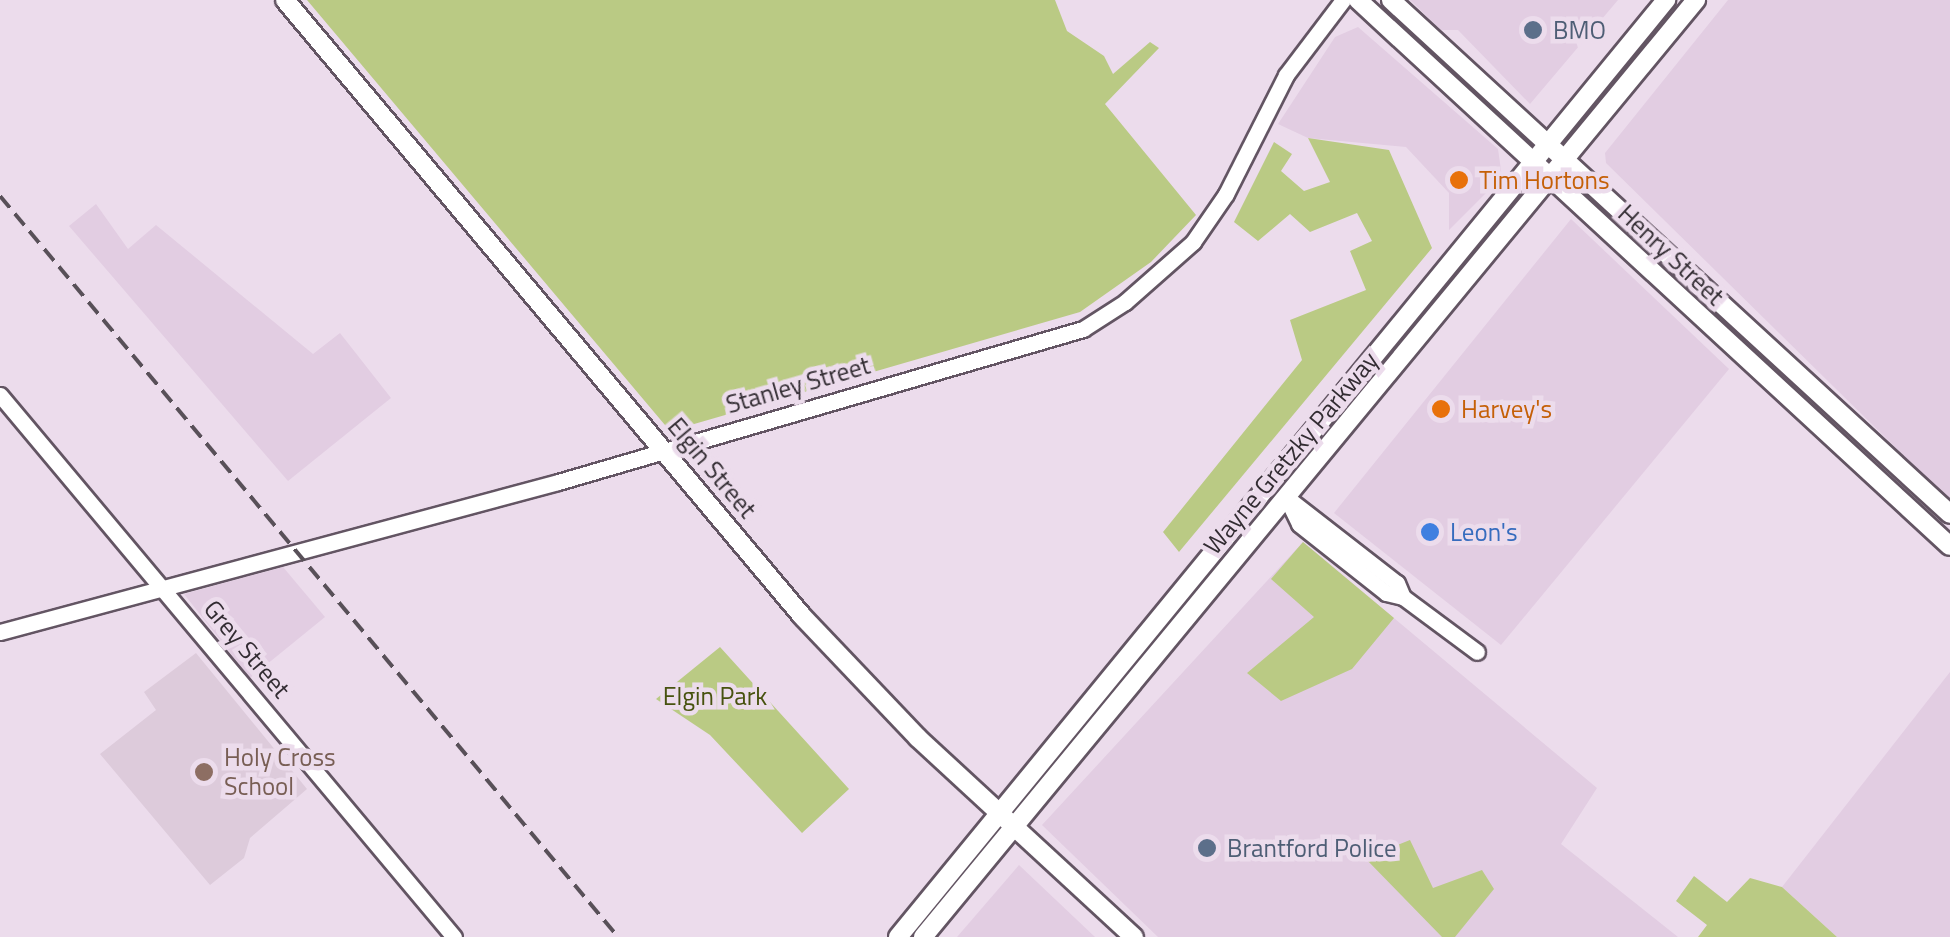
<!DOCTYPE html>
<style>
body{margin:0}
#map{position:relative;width:1950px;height:937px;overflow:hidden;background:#ecdcec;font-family:"Titillium Web",sans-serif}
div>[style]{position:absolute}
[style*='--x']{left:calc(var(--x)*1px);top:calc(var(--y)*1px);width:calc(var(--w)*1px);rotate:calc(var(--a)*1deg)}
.built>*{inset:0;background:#e2cde2}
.education>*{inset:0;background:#ddcbdb}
.green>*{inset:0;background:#baca84}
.roads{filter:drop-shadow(2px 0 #635563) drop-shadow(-2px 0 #635563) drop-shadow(0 2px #635563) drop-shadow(0 -2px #635563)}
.tertiary>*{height:15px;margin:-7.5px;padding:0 7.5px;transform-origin:7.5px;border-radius:7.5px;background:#fff}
.secondary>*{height:18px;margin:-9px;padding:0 9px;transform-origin:9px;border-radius:9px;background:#fff}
.rail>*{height:4px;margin-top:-2px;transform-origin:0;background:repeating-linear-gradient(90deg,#585058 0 15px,transparent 0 23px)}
.dots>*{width:28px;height:28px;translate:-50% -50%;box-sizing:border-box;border:5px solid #ecdcec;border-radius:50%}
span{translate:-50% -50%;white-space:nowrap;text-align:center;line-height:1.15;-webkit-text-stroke:9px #ecdcec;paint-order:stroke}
.service-label{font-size:25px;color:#4e5e75}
.left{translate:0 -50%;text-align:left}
.food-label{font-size:25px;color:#c56008}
.street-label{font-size:25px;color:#322c32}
.shop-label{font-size:25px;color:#366cbe}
.park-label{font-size:25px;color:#47520f}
.education-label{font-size:25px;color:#785e54}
</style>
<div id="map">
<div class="built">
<div style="clip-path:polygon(1410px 0,1618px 0,1530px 104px,1458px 30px,1441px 30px)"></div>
<div style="clip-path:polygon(1728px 0,1950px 0,1950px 501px,1606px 163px,1605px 153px)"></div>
<div style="clip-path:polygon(1358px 27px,1498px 149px,1502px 177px,1449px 230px,1449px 193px,1406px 147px,1308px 138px,1278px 124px,1335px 37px)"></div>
<div style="clip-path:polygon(96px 204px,128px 249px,156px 225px,313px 354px,340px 333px,391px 398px,288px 481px,69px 226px)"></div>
<div style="clip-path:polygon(1571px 219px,1729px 369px,1501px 645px,1334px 513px)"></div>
<div style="clip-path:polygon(1303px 542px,1597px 788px,1561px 844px,1678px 937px,1158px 937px,1042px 825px)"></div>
<div style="clip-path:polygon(283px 567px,325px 617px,250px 678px,184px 594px)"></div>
<div style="clip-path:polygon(1950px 672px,1950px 937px,1837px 937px,1782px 887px)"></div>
<div style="clip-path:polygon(1019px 865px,1095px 937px,957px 937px)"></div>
</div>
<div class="education">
<div style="clip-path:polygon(196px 653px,307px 789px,250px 838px,244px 858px,210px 885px,100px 754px,156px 710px,144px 692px)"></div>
</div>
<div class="green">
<div style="clip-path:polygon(307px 0,1055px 0,1067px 31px,1104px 56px,1113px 74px,1150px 42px,1159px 48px,1105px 104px,1196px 215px,1151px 262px,1080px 312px,670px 431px)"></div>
<div style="clip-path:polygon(1308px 138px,1389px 150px,1432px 248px,1179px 552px,1163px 532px,1302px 360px,1290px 320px,1366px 290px,1350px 251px,1372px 241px,1357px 213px,1310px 232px,1290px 214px,1258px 241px,1234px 222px,1274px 142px,1292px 154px,1281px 171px,1304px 191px,1330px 182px)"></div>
<div style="clip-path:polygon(1303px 542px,1394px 618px,1352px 669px,1281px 701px,1247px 673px,1314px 617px,1271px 579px)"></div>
<div style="clip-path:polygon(720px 647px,849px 789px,802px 833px,710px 735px,656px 699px)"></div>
<div style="clip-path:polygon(1410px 840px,1433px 888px,1482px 870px,1494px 889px,1455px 937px,1442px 937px,1365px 858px)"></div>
<div style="clip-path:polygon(1694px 876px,1727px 902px,1750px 878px,1782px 887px,1837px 937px,1698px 937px,1707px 925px,1676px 901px)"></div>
</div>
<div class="roads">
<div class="tertiary">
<div style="--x:0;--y:395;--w:707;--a:50.05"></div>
<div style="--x:1286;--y:497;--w:30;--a:64"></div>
<div style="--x:1299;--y:524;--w:111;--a:38.4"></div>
<div style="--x:1386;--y:593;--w:17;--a:13"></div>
<div style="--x:1403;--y:597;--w:92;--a:36.6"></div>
<div style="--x:1286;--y:497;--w:140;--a:37.8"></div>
<div style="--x:1397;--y:583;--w:15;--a:67"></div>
<div style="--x:0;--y:632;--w:578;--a:-15.05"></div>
<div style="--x:558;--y:482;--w:547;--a:-16.25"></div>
<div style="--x:1083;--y:329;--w:50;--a:-32.7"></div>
<div style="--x:1125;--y:302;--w:91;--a:-41.4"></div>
<div style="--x:1193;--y:242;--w:58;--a:-55.5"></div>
<div style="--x:1226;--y:194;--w:133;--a:-63.2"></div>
<div style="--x:1286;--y:75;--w:94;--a:-52.8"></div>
</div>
<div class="secondary">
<div style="--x:285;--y:0;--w:804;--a:49.99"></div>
<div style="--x:802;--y:616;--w:168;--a:46.4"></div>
<div style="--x:918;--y:738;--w:294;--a:42.7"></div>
<div style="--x:1358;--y:0;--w:805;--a:42.69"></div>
<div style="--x:1391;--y:0;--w:759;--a:42.6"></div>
<div style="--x:898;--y:937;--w:1212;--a:-50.66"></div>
<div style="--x:923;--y:937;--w:1215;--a:-50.48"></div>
</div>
</div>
<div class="rail">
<div style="--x:0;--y:196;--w:965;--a:50.17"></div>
</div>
<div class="dots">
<div style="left:1533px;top:30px;background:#5c6f8a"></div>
<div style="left:1459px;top:180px;background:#e8710a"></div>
<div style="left:1441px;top:409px;background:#e8710a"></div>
<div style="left:1430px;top:532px;background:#3f7fe0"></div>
<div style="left:204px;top:772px;background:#8d6e63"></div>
<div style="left:1207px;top:848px;background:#5c6f8a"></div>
</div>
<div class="service-label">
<span class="left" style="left:1553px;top:30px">BMO</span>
<span class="left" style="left:1227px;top:848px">Brantford Police</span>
</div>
<div class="food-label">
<span class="left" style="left:1479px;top:180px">Tim Hortons</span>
<span class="left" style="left:1461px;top:409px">Harvey's</span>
</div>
<div class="street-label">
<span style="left:1671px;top:255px;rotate:43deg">Henry Street</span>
<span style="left:798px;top:385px;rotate:-16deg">Stanley Street</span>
<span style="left:1291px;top:453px;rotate:-50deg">Wayne Gretzky Parkway</span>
<span style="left:712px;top:468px;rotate:50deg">Elgin Street</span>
<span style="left:247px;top:649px;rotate:50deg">Grey Street</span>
</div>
<div class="shop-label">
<span class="left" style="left:1450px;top:532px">Leon's</span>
</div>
<div class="park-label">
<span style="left:715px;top:696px">Elgin Park</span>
</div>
<div class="education-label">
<span class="left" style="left:224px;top:772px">Holy Cross<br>School</span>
</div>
</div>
